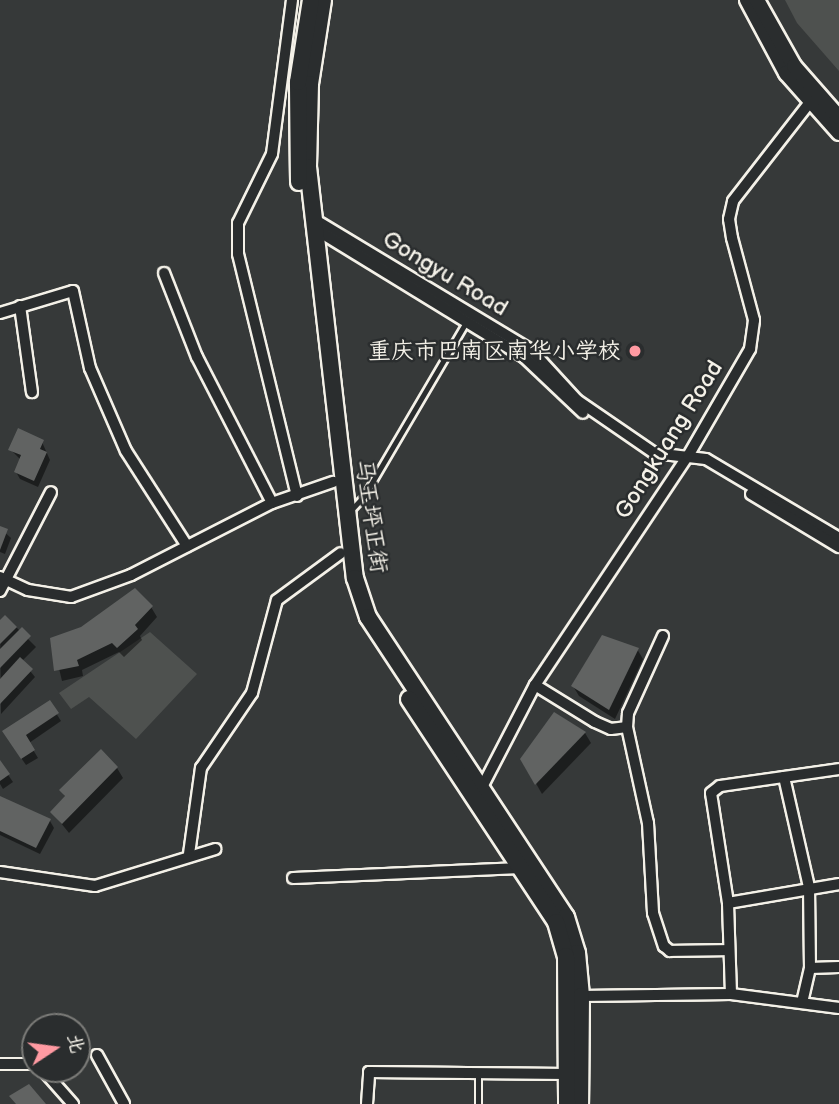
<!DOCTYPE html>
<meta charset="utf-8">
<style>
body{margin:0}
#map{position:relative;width:839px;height:1104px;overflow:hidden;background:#363939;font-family:"Balsamiq Sans","LXGW WenKai TC",sans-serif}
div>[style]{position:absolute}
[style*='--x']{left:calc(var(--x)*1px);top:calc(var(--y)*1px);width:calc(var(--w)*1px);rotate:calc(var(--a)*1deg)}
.green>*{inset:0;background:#4e514f}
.shadow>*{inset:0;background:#0007}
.building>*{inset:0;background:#616362}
.roads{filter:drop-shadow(2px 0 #f4f1e8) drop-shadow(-2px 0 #f4f1e8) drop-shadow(0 2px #f4f1e8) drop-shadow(0 -2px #f4f1e8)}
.service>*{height:5px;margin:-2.5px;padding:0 2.5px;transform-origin:2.5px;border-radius:2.5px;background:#2a2d2e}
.minor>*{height:10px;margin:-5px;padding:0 5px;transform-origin:5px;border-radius:5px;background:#2a2d2e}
.secondary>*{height:14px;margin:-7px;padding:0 7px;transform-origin:7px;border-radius:7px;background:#2a2d2e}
.primary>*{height:16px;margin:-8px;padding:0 8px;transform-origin:8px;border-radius:8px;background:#2a2d2e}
.dots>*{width:19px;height:19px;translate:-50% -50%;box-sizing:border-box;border:4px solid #2a2d2e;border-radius:50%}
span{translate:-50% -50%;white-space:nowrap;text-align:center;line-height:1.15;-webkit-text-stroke:5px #2a2d2e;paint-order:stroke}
.street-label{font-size:23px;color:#f4f1e8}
.poi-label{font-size:23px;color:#f4f1e8}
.right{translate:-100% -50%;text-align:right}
.north{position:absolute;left:21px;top:1013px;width:70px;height:70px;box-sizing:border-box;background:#2a2d2e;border:2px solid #7b7b78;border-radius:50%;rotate:77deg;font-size:19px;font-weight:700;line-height:28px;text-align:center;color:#f4f1e8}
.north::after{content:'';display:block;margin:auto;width:24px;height:32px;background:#ff9aa2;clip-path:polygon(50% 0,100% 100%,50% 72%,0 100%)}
</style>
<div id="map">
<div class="green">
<div style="clip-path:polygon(785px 0,839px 0,839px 71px,797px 23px)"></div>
<div style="clip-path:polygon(150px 632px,197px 674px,136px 739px,89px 697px,71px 709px,59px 693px)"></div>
</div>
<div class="shadow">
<div style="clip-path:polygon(42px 442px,50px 460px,38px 487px,20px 479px,16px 472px,21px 460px,10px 449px)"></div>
<div style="clip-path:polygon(0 528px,11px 538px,5px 554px,0 552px)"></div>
<div style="clip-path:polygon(151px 607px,157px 617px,140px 636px,142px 640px,124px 657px,119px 652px,82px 670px,83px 676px,62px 681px,52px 639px)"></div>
<div style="clip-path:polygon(6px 617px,36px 647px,22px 661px,35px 677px,1px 714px,0 623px)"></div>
<div style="clip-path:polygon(637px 649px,643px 659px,615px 719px,579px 696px,573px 686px)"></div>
<div style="clip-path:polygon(49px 702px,61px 721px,29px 743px,38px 758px,26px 765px,8px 739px)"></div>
<div style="clip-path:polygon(555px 714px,585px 733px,591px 743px,542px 794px,522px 759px)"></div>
<div style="clip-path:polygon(0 763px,13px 782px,3px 789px,0 784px)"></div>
<div style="clip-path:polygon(117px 768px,123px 778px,69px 833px,52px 812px,66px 798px,61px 790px)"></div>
<div style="clip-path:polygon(0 797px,50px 821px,54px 828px,40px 854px,0 835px)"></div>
</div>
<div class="building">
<div style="clip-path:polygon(18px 428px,44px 440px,40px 449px,47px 452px,34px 481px,14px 472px,21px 455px,8px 450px)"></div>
<div style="clip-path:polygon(0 526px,8px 529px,0 550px)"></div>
<div style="clip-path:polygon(135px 588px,153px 606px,135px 625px,138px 629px,117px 648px,112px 643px,77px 660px,79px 666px,54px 671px,50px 638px,81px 627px)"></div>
<div style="clip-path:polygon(5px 615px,17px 627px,0 644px,0 620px)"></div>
<div style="clip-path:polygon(22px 627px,31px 636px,0 668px,0 649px)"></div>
<div style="clip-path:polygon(602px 635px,639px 648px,609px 710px,571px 686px)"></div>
<div style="clip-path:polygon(20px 657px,33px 669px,0 704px,0 679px)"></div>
<div style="clip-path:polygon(50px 700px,59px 713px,26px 735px,35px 750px,21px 759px,2px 731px)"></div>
<div style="clip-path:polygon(554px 712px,586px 732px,535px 785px,520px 759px)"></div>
<div style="clip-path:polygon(101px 749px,118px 767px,62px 824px,50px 812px,65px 796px,59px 790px)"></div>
<div style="clip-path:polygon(0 760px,10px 774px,0 781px)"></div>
<div style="clip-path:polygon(0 796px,51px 819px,36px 848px,0 831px)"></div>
<div style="clip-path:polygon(29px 1084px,46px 1104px,16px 1104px,9px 1096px)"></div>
</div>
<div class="roads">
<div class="service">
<div style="--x:351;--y:510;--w:19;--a:-47"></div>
<div style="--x:364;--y:496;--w:202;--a:-59.6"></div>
<div style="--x:478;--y:1104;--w:31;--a:-90"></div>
</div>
<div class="minor">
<div style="--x:292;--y:0;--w:155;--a:97.4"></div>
<div style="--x:272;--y:154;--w:77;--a:116.2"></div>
<div style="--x:238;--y:223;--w:31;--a:90"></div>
<div style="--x:238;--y:254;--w:249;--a:76.3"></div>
<div style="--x:314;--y:219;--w:253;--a:31.1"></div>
<div style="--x:531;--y:350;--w:68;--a:47.4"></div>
<div style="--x:577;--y:400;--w:93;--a:34.5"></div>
<div style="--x:654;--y:453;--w:52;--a:6.6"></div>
<div style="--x:706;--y:459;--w:155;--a:30.7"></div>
<div style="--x:315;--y:229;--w:245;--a:31.5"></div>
<div style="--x:524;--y:357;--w:81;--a:43.5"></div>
<div style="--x:164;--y:273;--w:90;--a:68.6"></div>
<div style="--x:197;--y:357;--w:164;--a:62.8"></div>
<div style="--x:20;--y:306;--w:87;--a:82.1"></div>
<div style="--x:0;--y:313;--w:76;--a:-16.8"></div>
<div style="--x:73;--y:291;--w:79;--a:77.6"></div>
<div style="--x:90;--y:368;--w:90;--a:66.6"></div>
<div style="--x:126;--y:451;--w:113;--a:57.3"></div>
<div style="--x:751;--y:494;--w:103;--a:31.1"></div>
<div style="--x:0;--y:577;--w:31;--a:25"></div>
<div style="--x:28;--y:590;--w:44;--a:9.2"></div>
<div style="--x:71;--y:597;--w:64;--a:-20.1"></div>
<div style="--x:131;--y:575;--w:158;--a:-27.1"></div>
<div style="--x:272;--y:503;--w:65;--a:-19"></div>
<div style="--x:0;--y:591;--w:111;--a:-62.7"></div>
<div style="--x:663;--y:636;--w:85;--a:114.4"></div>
<div style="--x:628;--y:713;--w:14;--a:94"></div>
<div style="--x:627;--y:727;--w:98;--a:77.7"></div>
<div style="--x:648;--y:823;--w:90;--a:86.8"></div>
<div style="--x:653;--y:913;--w:35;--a:72"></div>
<div style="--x:664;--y:946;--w:8;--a:40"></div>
<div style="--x:670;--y:951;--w:59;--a:-1"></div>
<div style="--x:535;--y:685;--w:70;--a:31.7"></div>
<div style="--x:595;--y:722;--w:17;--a:24"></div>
<div style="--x:611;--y:729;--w:16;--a:-7"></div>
<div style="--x:784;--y:777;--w:113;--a:77.2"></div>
<div style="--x:809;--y:887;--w:81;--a:89.3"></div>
<div style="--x:810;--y:968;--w:36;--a:103"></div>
<div style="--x:480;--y:791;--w:119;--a:-62.6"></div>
<div style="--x:535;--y:685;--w:275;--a:-56.3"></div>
<div style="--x:688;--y:456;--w:124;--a:-59.9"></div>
<div style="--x:750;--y:349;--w:29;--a:-82"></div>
<div style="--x:754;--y:320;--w:85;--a:-105"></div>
<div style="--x:732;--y:238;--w:19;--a:-99"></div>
<div style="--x:729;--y:219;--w:18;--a:-77"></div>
<div style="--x:733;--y:201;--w:132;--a:-52.1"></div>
<div style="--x:189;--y:854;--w:87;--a:-82.1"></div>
<div style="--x:201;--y:768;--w:91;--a:-55.8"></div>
<div style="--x:252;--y:693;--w:96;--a:-75"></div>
<div style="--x:277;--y:600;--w:79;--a:-36.3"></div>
<div style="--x:0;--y:872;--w:96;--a:8.4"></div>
<div style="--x:95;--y:886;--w:126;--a:-17.1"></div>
<div style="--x:293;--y:878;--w:228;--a:-2.5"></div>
<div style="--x:728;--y:903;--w:113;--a:-9.7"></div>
<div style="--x:810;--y:968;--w:29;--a:-2"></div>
<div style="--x:731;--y:994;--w:91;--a:-91.9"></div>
<div style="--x:728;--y:903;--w:111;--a:-98.8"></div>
<div style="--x:711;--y:793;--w:11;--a:-38"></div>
<div style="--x:720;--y:786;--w:120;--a:-8.1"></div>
<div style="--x:581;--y:996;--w:150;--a:-0.8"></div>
<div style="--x:731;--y:994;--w:109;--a:7.4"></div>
<div style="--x:97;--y:1055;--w:56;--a:61.1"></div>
<div style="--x:0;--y:1064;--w:35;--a:0"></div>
<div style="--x:42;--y:1069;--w:47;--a:48.5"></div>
<div style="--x:367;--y:1104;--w:32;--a:-86"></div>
<div style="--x:369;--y:1072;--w:198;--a:0.6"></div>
</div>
<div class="secondary">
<div style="--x:747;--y:0;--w:83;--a:61.9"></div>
<div style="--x:786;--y:73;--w:80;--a:48.5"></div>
<div style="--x:757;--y:0;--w:76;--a:60.7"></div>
<div style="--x:794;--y:66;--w:68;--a:48.6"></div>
</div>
<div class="primary">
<div style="--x:323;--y:0;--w:85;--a:98.8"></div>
<div style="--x:310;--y:84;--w:83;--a:91.4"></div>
<div style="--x:308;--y:167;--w:414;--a:83.5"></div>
<div style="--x:355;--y:578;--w:41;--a:71.6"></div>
<div style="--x:368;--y:617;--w:359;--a:56.6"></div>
<div style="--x:566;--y:917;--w:38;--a:73"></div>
<div style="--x:577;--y:953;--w:43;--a:84.7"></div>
<div style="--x:581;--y:996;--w:108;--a:90.5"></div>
<div style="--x:299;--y:182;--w:100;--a:-90.6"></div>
<div style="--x:298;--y:82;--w:83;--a:-81"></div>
<div style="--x:409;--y:699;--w:267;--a:56.6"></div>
<div style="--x:556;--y:922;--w:35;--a:74"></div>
<div style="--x:566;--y:956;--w:148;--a:89.6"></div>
</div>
</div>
<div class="dots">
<div style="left:635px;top:351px;background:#ff9aa2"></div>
</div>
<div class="street-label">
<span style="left:445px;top:274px;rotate:31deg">Gongyu Road</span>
<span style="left:669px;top:440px;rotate:-58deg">Gongkuang Road</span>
<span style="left:371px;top:516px;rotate:82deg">马王坪正街</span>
</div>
<div class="poi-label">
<span class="right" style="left:621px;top:351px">重庆市巴南区南华小学校</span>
</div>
<div class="north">北</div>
</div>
